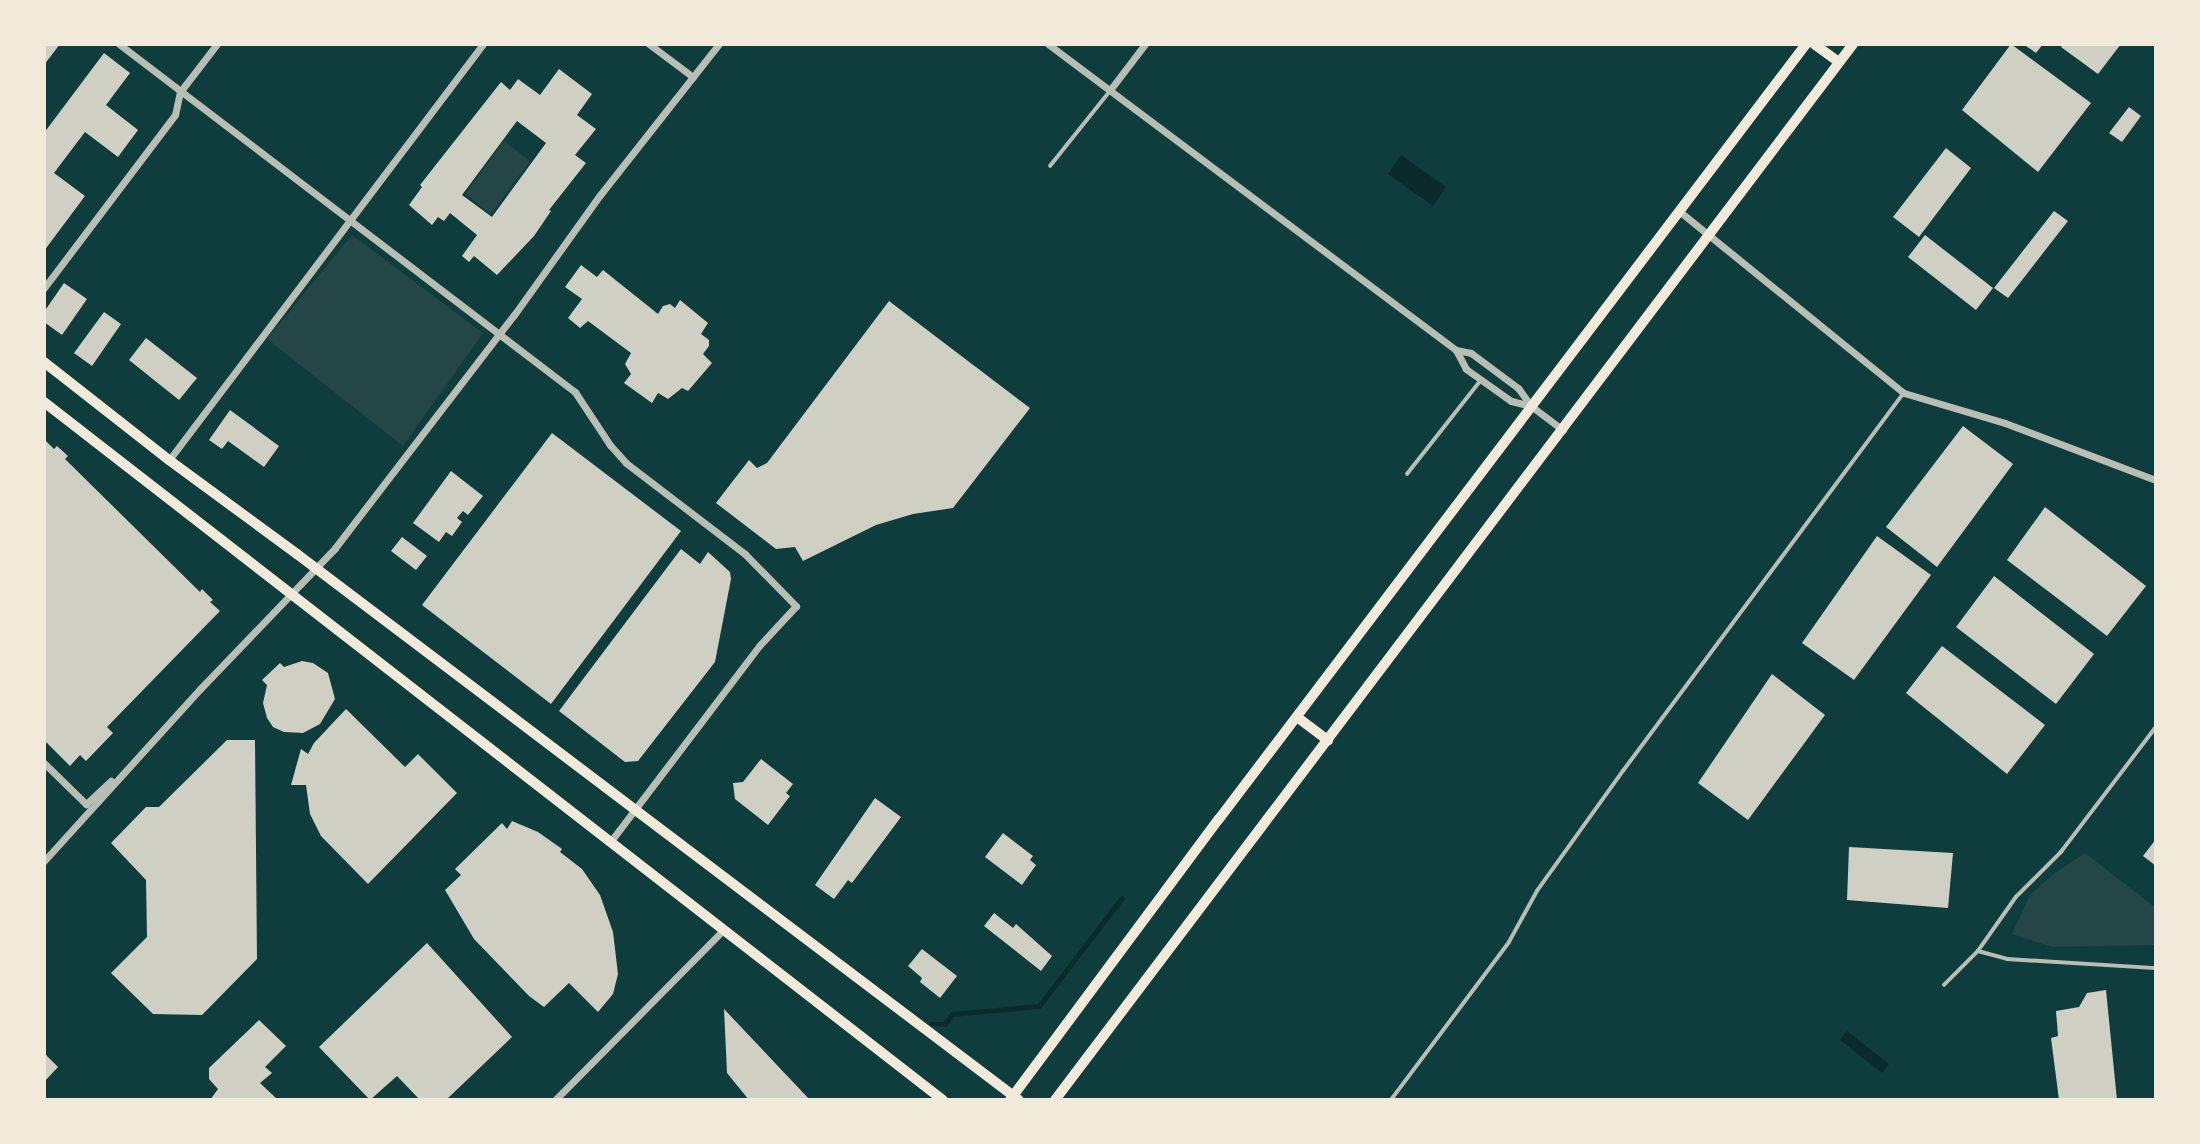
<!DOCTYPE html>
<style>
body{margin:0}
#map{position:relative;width:2200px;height:1144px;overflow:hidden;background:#0f3d3e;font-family:"Space Grotesk",sans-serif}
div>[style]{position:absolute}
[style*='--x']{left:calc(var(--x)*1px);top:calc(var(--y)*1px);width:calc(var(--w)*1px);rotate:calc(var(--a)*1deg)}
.green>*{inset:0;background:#244646}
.water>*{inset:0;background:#0a2a2b}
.stream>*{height:4.5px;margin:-2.25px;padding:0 2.25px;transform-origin:2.25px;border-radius:2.25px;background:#0a2a2b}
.building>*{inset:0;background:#cfcfc3}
.service>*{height:3.5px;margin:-1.75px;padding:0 1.75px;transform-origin:1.75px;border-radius:1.75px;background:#b8beb3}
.minor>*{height:7px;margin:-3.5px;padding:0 3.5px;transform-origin:3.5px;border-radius:3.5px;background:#b8beb3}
.secondary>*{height:10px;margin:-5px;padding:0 5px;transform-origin:5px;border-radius:5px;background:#f1e9da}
.primary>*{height:10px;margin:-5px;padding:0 5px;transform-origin:5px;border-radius:5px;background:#f1e9da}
span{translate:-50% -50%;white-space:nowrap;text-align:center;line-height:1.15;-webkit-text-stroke:7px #f1e9da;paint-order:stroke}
.frame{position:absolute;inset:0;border:46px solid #f1e9da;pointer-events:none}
</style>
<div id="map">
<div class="green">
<div style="clip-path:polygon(504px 141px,530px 161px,491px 214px,465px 194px)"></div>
<div style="clip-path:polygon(352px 235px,483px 333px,403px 446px,267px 339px)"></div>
<div style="clip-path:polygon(2085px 853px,2156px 908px,2156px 945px,2052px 947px,2012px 934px,2030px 895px,2055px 873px)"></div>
</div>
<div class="water">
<div style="clip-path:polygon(1401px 155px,1446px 187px,1433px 206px,1388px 174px)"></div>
<div style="clip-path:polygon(1847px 1031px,1889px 1064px,1882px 1073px,1840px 1040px)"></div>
</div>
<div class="stream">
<div style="--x:932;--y:1024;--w:13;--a:0"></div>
<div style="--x:945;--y:1024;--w:12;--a:-55"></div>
<div style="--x:952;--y:1014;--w:87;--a:-5.3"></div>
<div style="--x:1039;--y:1006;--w:136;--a:-52.5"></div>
</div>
<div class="building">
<div style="clip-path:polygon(44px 44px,60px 44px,44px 65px)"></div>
<div style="clip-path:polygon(2011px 44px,2091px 103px,2038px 172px,1962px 110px)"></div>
<div style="clip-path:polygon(2023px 44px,2043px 44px,2036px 53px)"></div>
<div style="clip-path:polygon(2064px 44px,2121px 44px,2098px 74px,2061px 47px)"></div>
<div style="clip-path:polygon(104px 53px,130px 73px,106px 105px,138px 130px,118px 157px,85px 132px,54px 173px,85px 196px,44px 251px,44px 133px)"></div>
<div style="clip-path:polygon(evenodd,559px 69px,592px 94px,577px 115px,596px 129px,575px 155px,586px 163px,549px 210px,551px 211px,534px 236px,497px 275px,474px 256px,469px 262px,462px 256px,477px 235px,450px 213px,444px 221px,438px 217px,432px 225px,409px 205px,422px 187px,420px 185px,501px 82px,510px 90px,518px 79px,540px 95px,559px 69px,517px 121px,546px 143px,492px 217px,462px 195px,517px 121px)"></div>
<div style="clip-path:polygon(2129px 107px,2141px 116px,2122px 142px,2109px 133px)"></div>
<div style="clip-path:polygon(1946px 148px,1971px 168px,1919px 237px,1893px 217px)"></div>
<div style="clip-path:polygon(2054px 211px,2068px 221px,2008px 298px,1994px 288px)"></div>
<div style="clip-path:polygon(1925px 235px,1993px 288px,1976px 310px,1908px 257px)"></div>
<div style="clip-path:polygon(581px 265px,597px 277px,603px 270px,658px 314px,663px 306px,670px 304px,675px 308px,680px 300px,708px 323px,701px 334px,709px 340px,709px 346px,703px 354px,712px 363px,688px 391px,682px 388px,668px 399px,658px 393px,652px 403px,624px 383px,631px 374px,625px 364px,631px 353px,588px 321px,580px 328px,568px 318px,582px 299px,565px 287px)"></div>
<div style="clip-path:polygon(64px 283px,87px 299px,62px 335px,44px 322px,44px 312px)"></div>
<div style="clip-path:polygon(889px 301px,1030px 408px,953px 508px,913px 514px,876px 525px,803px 561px,795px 547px,776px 549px,716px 503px,749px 460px,757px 468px,767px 463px)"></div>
<div style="clip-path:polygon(104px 312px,121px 324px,92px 366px,74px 353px)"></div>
<div style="clip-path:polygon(146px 338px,197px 378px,179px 400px,129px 360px)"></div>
<div style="clip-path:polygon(230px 410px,279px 446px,264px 467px,228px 441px,222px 449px,209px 440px)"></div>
<div style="clip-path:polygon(1963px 426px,2013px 464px,1937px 567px,1886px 527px)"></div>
<div style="clip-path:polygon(552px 433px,681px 531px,551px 704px,422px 605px)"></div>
<div style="clip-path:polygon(44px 439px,54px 449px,57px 446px,68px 456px,65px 459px,200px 592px,202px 589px,213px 600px,210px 602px,220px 611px,107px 727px,113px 733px,86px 761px,80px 755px,70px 766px,44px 740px)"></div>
<div style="clip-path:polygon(451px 471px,483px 496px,468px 515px,463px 511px,457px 518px,462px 522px,452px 536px,446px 532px,439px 542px,413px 523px)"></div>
<div style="clip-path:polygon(2045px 507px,2146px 586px,2107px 636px,2007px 560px)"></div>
<div style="clip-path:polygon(1877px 536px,1931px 575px,1854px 680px,1802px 643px)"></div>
<div style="clip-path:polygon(402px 537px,427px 556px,416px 570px,391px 551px)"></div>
<div style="clip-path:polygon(681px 549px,700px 564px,708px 552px,730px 572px,731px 579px,715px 662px,638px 761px,625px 762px,559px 711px)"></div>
<div style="clip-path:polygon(1994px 576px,2094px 654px,2056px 704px,1956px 627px)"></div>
<div style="clip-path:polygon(1942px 646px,2045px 725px,2007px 774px,1906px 693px)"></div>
<div style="clip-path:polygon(302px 661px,313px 663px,328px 673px,335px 699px,320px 724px,303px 733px,284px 732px,273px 727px,267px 718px,263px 703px,267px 685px,262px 680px,280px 663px,284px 667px)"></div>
<div style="clip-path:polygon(1772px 674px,1825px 715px,1748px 820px,1698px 783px)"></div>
<div style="clip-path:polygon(346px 709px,405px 767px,418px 754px,457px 793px,368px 884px,321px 836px,310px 814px,306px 785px,291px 785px,301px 749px,308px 754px,314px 743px)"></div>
<div style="clip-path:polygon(227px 740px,255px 740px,257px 959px,202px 1015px,153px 1014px,111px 973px,147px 937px,146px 880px,111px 843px,146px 807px,159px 807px)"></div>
<div style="clip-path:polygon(761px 759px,793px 784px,786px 793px,790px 796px,768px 825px,735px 799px,733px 783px,743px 782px)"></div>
<div style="clip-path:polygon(875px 798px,901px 817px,852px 883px,848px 880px,834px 899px,815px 885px)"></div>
<div style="clip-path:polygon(512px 821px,538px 832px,562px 849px,560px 852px,582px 869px,600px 895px,613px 932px,618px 974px,613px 994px,598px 1012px,569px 983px,544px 1007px,529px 996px,474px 939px,445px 890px,461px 875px,455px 869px,502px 823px,507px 829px)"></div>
<div style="clip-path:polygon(1003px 833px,1033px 856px,1030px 860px,1036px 865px,1022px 885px,985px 857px)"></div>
<div style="clip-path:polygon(2156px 839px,2156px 866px,2143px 856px)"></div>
<div style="clip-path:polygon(1849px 847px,1953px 853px,1948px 908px,1847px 900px)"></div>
<div style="clip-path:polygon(994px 913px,1013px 928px,1016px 924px,1052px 956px,1041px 971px,984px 926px)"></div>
<div style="clip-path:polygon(427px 943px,512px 1037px,446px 1100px,420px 1100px,397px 1076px,370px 1100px,319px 1047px)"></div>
<div style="clip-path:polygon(922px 949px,957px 976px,940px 998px,920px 982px,922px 978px,908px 966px)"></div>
<div style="clip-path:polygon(2106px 990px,2117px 1100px,2059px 1100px,2051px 1038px,2058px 1036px,2056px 1011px,2079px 1007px,2087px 993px)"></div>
<div style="clip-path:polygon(724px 1009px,810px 1100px,749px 1100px,727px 1073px)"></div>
<div style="clip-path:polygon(259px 1020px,286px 1046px,265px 1067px,272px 1073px,260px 1083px,278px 1100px,210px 1100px,218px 1089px,209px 1079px,209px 1068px)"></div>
<div style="clip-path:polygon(44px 1053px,58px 1067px,44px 1082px)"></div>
</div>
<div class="service">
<div style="--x:1050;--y:166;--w:96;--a:-51.3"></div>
<div style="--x:1407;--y:474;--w:120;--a:-51.8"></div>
<div style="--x:1978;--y:951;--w:30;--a:15"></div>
<div style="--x:2007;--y:959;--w:149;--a:3.5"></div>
<div style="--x:1944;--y:985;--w:48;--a:-45"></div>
<div style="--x:1978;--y:951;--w:66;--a:-54.9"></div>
<div style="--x:2016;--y:897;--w:64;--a:-45"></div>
<div style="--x:2061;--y:852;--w:157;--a:-52.8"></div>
<div style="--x:1391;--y:1100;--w:197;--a:-53.2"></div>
<div style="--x:1509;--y:942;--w:58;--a:-61.2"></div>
<div style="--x:1537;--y:891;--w:148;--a:-54.4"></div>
<div style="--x:1623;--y:771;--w:470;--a:-53.4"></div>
</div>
<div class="minor">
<div style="--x:119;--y:44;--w:574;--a:37.35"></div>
<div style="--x:575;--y:392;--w:64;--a:56.6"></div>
<div style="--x:610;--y:445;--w:24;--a:48"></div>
<div style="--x:626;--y:463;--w:150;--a:37.4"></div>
<div style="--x:745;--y:554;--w:73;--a:45.6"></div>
<div style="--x:796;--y:606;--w:54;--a:132.8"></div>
<div style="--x:759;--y:646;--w:246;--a:127.2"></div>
<div style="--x:649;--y:44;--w:55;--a:36.9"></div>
<div style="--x:1048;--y:44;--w:510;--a:36.87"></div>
<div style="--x:1456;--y:350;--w:15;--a:11"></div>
<div style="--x:1471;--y:353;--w:59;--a:36.7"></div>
<div style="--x:1518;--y:388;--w:22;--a:54"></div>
<div style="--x:1531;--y:406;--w:40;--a:37"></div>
<div style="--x:1110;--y:90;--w:58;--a:-52.7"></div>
<div style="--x:1679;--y:211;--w:289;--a:39"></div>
<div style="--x:1904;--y:393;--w:105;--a:16.5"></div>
<div style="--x:2005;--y:423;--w:161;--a:20.7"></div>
<div style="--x:44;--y:288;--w:217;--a:-52.9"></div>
<div style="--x:175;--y:115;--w:24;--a:-78"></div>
<div style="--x:180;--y:92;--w:61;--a:-52.4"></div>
<div style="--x:1456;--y:350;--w:21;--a:62"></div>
<div style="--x:1466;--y:369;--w:55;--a:35.4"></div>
<div style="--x:1511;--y:401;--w:21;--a:14"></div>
<div style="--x:169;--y:460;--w:521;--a:-52.95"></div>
<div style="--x:44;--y:763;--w:59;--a:44.3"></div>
<div style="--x:86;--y:804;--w:34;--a:-43"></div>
<div style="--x:44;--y:861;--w:232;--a:-47.8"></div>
<div style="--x:200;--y:689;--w:195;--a:-46.2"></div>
<div style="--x:335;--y:548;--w:294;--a:-52.5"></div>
<div style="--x:514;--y:315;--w:148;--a:-54.4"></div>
<div style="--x:600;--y:195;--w:192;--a:-51.8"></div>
<div style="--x:555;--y:1100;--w:240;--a:-45.3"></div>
</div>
<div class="secondary">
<div style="--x:1814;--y:44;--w:31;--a:36"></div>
<div style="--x:1297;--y:717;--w:39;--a:37"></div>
<div style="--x:1010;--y:1100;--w:350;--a:-53.4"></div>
<div style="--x:1219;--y:819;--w:972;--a:-52.86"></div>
<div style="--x:1055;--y:1100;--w:1324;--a:-52.92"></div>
</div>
<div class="primary">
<div style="--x:44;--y:362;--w:159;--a:38.1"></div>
<div style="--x:169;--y:460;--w:159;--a:36.3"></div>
<div style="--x:297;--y:554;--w:905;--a:37.1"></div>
<div style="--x:44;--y:402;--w:1138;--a:37.83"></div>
</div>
<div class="frame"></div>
</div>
